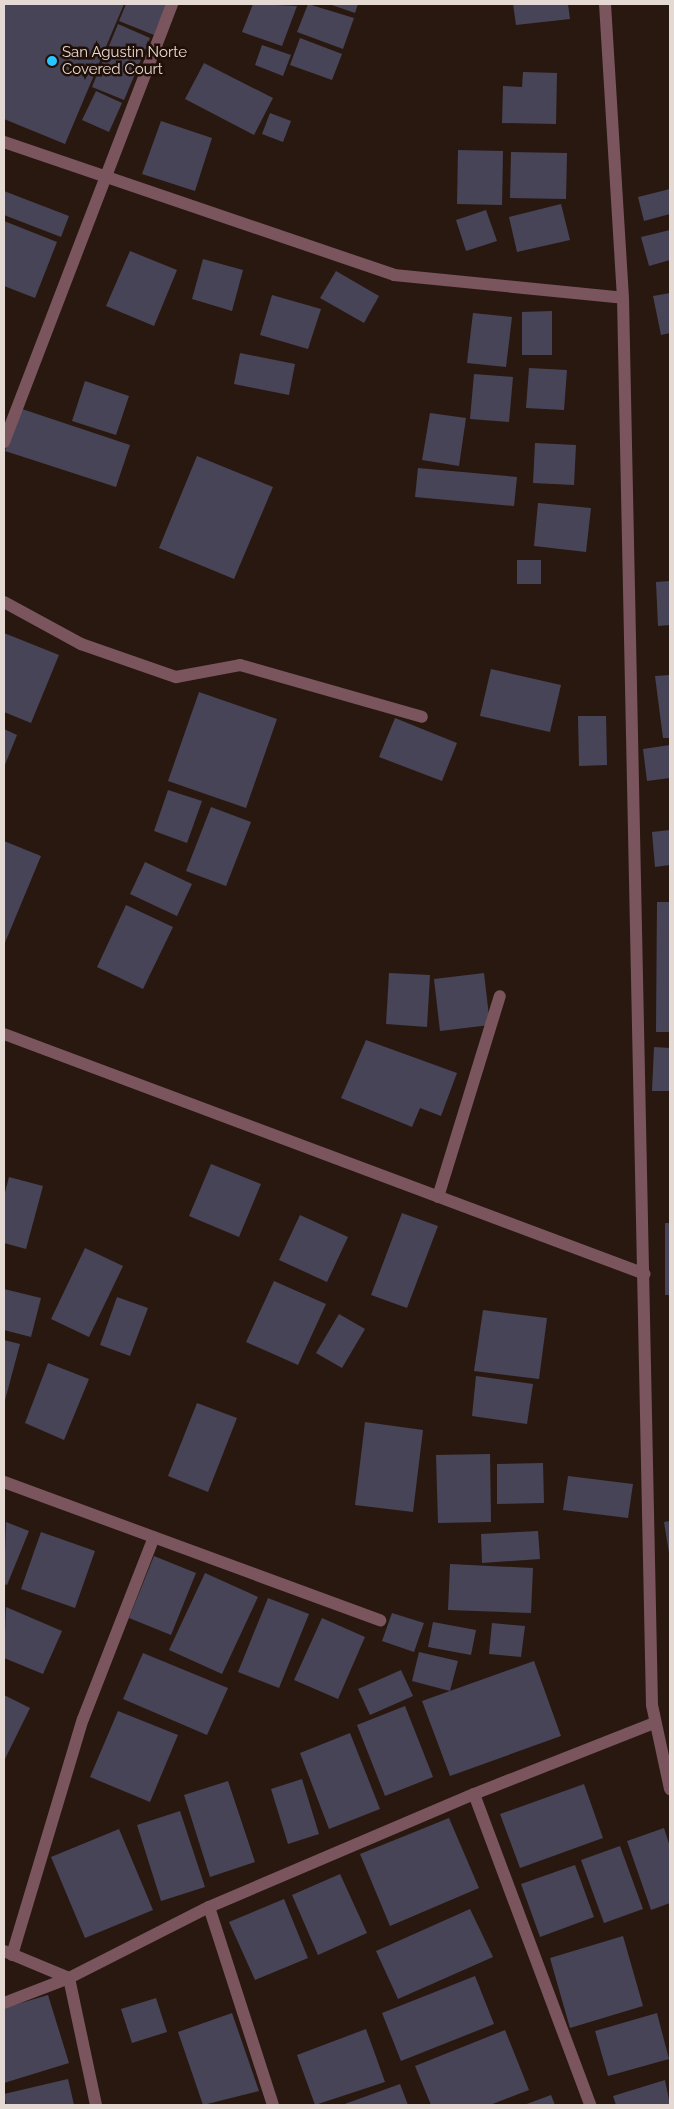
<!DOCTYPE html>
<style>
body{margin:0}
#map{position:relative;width:674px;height:2109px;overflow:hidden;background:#291810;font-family:Raleway,sans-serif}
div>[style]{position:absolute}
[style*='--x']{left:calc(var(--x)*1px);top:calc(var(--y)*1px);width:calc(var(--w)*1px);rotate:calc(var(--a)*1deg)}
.building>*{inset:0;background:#474457}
.minor>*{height:12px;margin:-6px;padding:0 6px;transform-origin:6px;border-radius:6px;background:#7a555d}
.tertiary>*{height:12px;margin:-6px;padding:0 6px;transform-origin:6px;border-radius:6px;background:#7a555d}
.dots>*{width:14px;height:14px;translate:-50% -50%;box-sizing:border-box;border:2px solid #1f0f07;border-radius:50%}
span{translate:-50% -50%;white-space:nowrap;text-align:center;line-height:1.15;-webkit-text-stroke:5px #1f0f07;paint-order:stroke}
.poi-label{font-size:15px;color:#e5d9d3}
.left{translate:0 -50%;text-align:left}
.frame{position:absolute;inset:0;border:5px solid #e5d9d3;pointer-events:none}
</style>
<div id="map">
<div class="building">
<div style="clip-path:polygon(4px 4px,124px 4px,65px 144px,4px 119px)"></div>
<div style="clip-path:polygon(126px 4px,167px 4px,154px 35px,119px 21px)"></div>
<div style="clip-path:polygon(253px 4px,297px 6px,282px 46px,242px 32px)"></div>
<div style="clip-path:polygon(308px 4px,354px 18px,343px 49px,297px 32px)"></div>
<div style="clip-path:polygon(329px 4px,358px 4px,355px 13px)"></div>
<div style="clip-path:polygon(513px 4px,568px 4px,570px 19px,516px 25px)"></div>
<div style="clip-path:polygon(118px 24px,150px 38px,124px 100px,92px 87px)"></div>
<div style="clip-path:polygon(300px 38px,342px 54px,332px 80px,290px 65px)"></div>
<div style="clip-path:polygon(262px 45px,291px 55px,283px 76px,255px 65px)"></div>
<div style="clip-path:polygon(204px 63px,273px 98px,254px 135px,185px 99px)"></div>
<div style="clip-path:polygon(523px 72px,557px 73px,556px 124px,502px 123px,503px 86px,522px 87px)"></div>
<div style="clip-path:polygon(96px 91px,122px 103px,109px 132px,82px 120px)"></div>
<div style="clip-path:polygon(270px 113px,291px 121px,283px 142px,262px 134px)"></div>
<div style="clip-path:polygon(161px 121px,212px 138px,195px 191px,142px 174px)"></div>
<div style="clip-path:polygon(458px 150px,503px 151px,502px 205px,457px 204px)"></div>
<div style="clip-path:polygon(511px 152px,567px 153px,566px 199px,510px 198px)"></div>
<div style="clip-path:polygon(670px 189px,670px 214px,644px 221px,638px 197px)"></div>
<div style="clip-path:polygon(4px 191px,69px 216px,61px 237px,4px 215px)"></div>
<div style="clip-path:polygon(561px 204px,570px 240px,517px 252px,509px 217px)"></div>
<div style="clip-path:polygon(486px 210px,497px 241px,466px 251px,456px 220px)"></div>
<div style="clip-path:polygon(4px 221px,57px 242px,35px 298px,4px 286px)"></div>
<div style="clip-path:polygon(670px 230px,670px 260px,649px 266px,641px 237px)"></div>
<div style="clip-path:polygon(130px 251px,177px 270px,154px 326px,106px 306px)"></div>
<div style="clip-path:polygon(203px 259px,243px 270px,232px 311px,192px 299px)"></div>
<div style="clip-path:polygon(336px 271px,379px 296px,364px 323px,320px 298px)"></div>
<div style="clip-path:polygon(670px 293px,670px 333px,661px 335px,653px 296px)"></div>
<div style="clip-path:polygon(272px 295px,321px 309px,308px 349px,260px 335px)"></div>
<div style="clip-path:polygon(552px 311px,552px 355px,522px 355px,522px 312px)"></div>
<div style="clip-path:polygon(473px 313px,512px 317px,506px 367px,467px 363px)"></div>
<div style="clip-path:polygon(240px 353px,295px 364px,289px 395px,234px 384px)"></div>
<div style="clip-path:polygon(529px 368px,567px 370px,564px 410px,526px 408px)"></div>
<div style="clip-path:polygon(474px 374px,513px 377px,509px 422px,470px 419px)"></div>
<div style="clip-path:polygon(85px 381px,129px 396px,116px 435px,72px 421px)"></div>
<div style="clip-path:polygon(19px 408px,130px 445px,116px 487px,5px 451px)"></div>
<div style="clip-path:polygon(430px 413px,466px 418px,459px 466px,422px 460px)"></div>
<div style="clip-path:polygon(535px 443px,576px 445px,574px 485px,533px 483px)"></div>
<div style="clip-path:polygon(197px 456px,273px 487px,234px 579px,159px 548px)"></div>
<div style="clip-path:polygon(418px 468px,517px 477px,514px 506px,415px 497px)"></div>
<div style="clip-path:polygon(538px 503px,591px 508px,586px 552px,534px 546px)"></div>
<div style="clip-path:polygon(517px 560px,541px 560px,541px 584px,517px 584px)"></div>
<div style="clip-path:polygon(670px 581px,670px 625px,658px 626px,656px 582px)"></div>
<div style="clip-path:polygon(4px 633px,59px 655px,31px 723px,4px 712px)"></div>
<div style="clip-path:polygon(491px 669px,561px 685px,550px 732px,480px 716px)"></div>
<div style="clip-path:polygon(670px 675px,670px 738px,663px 738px,655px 676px)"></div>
<div style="clip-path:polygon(199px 692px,277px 719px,246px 808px,168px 781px)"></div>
<div style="clip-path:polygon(578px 716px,606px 716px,607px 765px,579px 766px)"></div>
<div style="clip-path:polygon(395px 718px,457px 743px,442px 781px,379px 757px)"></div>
<div style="clip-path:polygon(4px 729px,17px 735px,4px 767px)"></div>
<div style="clip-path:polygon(670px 745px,670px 778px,647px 781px,643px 749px)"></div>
<div style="clip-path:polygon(168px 790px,202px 801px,187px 843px,154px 831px)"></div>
<div style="clip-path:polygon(211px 807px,251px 822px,226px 886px,186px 871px)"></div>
<div style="clip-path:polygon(670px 830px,670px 865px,655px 867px,652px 832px)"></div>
<div style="clip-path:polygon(4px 841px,41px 856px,4px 945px)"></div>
<div style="clip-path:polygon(145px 862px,192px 884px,177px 916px,130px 894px)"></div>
<div style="clip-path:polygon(657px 902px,670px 902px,670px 1032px,656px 1032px)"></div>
<div style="clip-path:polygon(126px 905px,173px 927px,143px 989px,97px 967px)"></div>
<div style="clip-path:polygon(389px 973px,430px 975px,427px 1027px,386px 1024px)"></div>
<div style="clip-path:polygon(484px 973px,490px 1025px,440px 1031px,434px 979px)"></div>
<div style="clip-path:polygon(366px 1040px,457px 1073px,441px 1116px,420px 1108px,412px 1127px,341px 1098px)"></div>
<div style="clip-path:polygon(654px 1047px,670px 1048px,670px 1091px,652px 1091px)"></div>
<div style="clip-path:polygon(211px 1164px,261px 1184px,239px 1237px,189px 1216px)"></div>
<div style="clip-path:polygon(9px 1177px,43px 1186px,26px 1249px,4px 1243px,4px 1196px)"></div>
<div style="clip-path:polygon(402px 1213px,438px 1226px,407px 1308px,371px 1295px)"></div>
<div style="clip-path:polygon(300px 1215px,348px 1237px,327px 1282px,279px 1260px)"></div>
<div style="clip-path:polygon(665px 1223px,670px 1223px,670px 1295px,665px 1295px)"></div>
<div style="clip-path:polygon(85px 1248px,123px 1266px,89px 1337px,51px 1319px)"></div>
<div style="clip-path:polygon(274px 1281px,326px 1304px,298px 1365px,246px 1342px)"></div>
<div style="clip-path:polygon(4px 1289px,41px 1298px,31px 1337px,4px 1330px)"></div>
<div style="clip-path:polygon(117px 1297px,148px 1308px,130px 1356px,100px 1345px)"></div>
<div style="clip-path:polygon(483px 1310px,547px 1318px,539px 1379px,474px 1371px)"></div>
<div style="clip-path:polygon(339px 1314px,365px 1329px,342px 1368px,316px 1353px)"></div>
<div style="clip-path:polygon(4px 1340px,20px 1344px,4px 1404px)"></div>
<div style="clip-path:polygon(48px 1363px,89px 1379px,64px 1440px,25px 1423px)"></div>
<div style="clip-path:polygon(476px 1376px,533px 1384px,527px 1424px,472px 1416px)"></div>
<div style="clip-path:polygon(197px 1403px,237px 1418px,208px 1492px,168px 1476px)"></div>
<div style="clip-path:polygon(365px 1422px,423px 1430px,413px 1512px,355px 1505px)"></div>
<div style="clip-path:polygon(490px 1454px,491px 1522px,438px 1523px,436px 1455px)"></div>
<div style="clip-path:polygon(543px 1463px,544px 1503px,497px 1504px,497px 1464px)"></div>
<div style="clip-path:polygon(568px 1476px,633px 1484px,628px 1518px,563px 1510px)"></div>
<div style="clip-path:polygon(670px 1521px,670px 1552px,669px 1553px,664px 1522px)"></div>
<div style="clip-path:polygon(6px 1522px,29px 1531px,7px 1585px,4px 1584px)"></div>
<div style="clip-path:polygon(538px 1531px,540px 1559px,482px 1563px,481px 1534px)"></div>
<div style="clip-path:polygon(41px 1532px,95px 1551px,75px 1608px,21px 1589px)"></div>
<div style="clip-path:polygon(154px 1556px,196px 1573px,171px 1635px,129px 1618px)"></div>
<div style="clip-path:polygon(450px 1564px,533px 1568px,531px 1613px,448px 1610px)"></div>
<div style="clip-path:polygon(205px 1573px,258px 1597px,222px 1674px,169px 1650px)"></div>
<div style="clip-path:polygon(268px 1598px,309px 1614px,279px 1688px,238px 1672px)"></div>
<div style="clip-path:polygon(6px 1607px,62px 1631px,43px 1674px,4px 1658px)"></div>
<div style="clip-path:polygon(392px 1613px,424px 1623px,414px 1652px,382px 1641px)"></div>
<div style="clip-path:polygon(322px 1618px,365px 1637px,338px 1699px,294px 1680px)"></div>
<div style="clip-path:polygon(433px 1622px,476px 1630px,471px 1655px,428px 1647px)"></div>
<div style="clip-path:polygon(492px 1623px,525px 1626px,521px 1657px,489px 1654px)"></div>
<div style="clip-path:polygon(419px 1652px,458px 1661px,450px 1691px,412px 1681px)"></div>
<div style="clip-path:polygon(143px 1653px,228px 1688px,207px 1735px,123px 1699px)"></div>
<div style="clip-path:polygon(534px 1661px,561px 1736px,450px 1776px,422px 1701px)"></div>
<div style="clip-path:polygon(401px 1670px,413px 1696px,370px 1715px,358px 1689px)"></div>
<div style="clip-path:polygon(4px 1695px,30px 1708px,4px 1761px)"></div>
<div style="clip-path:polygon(405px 1706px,433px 1777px,385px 1796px,357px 1725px)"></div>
<div style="clip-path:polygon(118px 1711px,178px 1735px,150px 1802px,90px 1777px)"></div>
<div style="clip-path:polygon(350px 1733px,380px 1809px,329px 1829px,300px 1753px)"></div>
<div style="clip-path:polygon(302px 1779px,319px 1834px,288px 1844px,271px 1789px)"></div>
<div style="clip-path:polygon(228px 1781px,255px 1862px,210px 1877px,184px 1795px)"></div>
<div style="clip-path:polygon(584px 1784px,603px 1838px,520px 1868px,500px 1814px)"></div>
<div style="clip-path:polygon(180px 1811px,205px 1887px,161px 1901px,137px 1825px)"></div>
<div style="clip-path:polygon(449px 1818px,479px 1888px,390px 1926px,360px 1854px)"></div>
<div style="clip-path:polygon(664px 1828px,670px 1847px,670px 1903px,651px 1910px,627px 1841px)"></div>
<div style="clip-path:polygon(119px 1829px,153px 1910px,85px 1938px,51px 1857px)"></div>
<div style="clip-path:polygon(620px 1846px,643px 1909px,604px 1923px,581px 1860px)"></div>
<div style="clip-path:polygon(575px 1865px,594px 1917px,540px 1937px,521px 1884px)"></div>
<div style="clip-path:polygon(340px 1874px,367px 1933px,318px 1955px,292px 1895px)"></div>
<div style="clip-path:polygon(284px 1899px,308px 1958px,255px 1980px,229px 1922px)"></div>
<div style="clip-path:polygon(470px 1909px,493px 1957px,398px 1999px,376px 1951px)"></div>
<div style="clip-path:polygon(623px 1936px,643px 2006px,570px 2028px,550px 1958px)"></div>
<div style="clip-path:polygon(475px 1976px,494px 2024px,401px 2061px,382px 2013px)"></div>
<div style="clip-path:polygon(48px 1995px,69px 2063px,4px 2083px,4px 2008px)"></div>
<div style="clip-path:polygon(156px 1998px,167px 2032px,132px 2043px,121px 2009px)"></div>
<div style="clip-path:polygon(232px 2013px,259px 2091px,203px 2105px,178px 2032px)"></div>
<div style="clip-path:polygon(657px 2013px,669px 2059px,608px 2076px,595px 2031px)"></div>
<div style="clip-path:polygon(366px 2029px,385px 2082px,315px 2105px,297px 2055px)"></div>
<div style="clip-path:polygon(505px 2030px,529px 2090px,490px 2105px,431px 2105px,415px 2066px)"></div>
<div style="clip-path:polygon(68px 2079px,74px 2105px,6px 2105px,4px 2094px)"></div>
<div style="clip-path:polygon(665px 2080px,670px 2105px,616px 2105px,613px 2096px)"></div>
<div style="clip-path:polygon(400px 2084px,408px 2105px,342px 2105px)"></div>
<div style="clip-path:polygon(551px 2095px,555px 2105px,524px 2105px)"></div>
</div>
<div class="minor">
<div style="--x:4;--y:142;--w:412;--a:18.8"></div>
<div style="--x:394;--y:275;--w:230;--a:5.7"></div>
<div style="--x:4;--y:442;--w:469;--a:-69"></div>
<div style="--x:4;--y:602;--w:88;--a:28.6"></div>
<div style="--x:81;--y:644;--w:101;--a:19.2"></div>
<div style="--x:176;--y:677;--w:65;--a:-10.6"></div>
<div style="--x:240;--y:665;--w:189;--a:15.9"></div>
<div style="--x:4;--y:1034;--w:684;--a:20.53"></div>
<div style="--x:438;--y:1197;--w:210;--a:-72.9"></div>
<div style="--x:4;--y:1482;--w:401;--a:20.2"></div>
<div style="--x:474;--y:1794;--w:332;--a:69.5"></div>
<div style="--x:209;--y:1907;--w:208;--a:72.1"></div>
<div style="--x:4;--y:1951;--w:70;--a:22.6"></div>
<div style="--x:69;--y:1978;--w:130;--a:78"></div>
<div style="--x:12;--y:1955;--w:246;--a:-73.3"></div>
<div style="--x:83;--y:1719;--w:195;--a:-68.7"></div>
<div style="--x:4;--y:2003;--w:70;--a:-21"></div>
<div style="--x:69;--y:1978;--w:157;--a:-26.9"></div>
<div style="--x:209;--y:1907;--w:288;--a:-23.1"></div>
<div style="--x:474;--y:1794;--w:193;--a:-21.5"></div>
</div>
<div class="tertiary">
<div style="--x:605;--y:4;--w:295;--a:86.5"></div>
<div style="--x:623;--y:298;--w:1407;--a:88.82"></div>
<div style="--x:652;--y:1705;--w:86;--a:77.9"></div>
</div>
<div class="dots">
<div style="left:52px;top:61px;background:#27c8ff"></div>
</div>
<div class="poi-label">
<span class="left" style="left:62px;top:61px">San Agustin Norte<br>Covered Court</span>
</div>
<div class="frame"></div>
</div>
